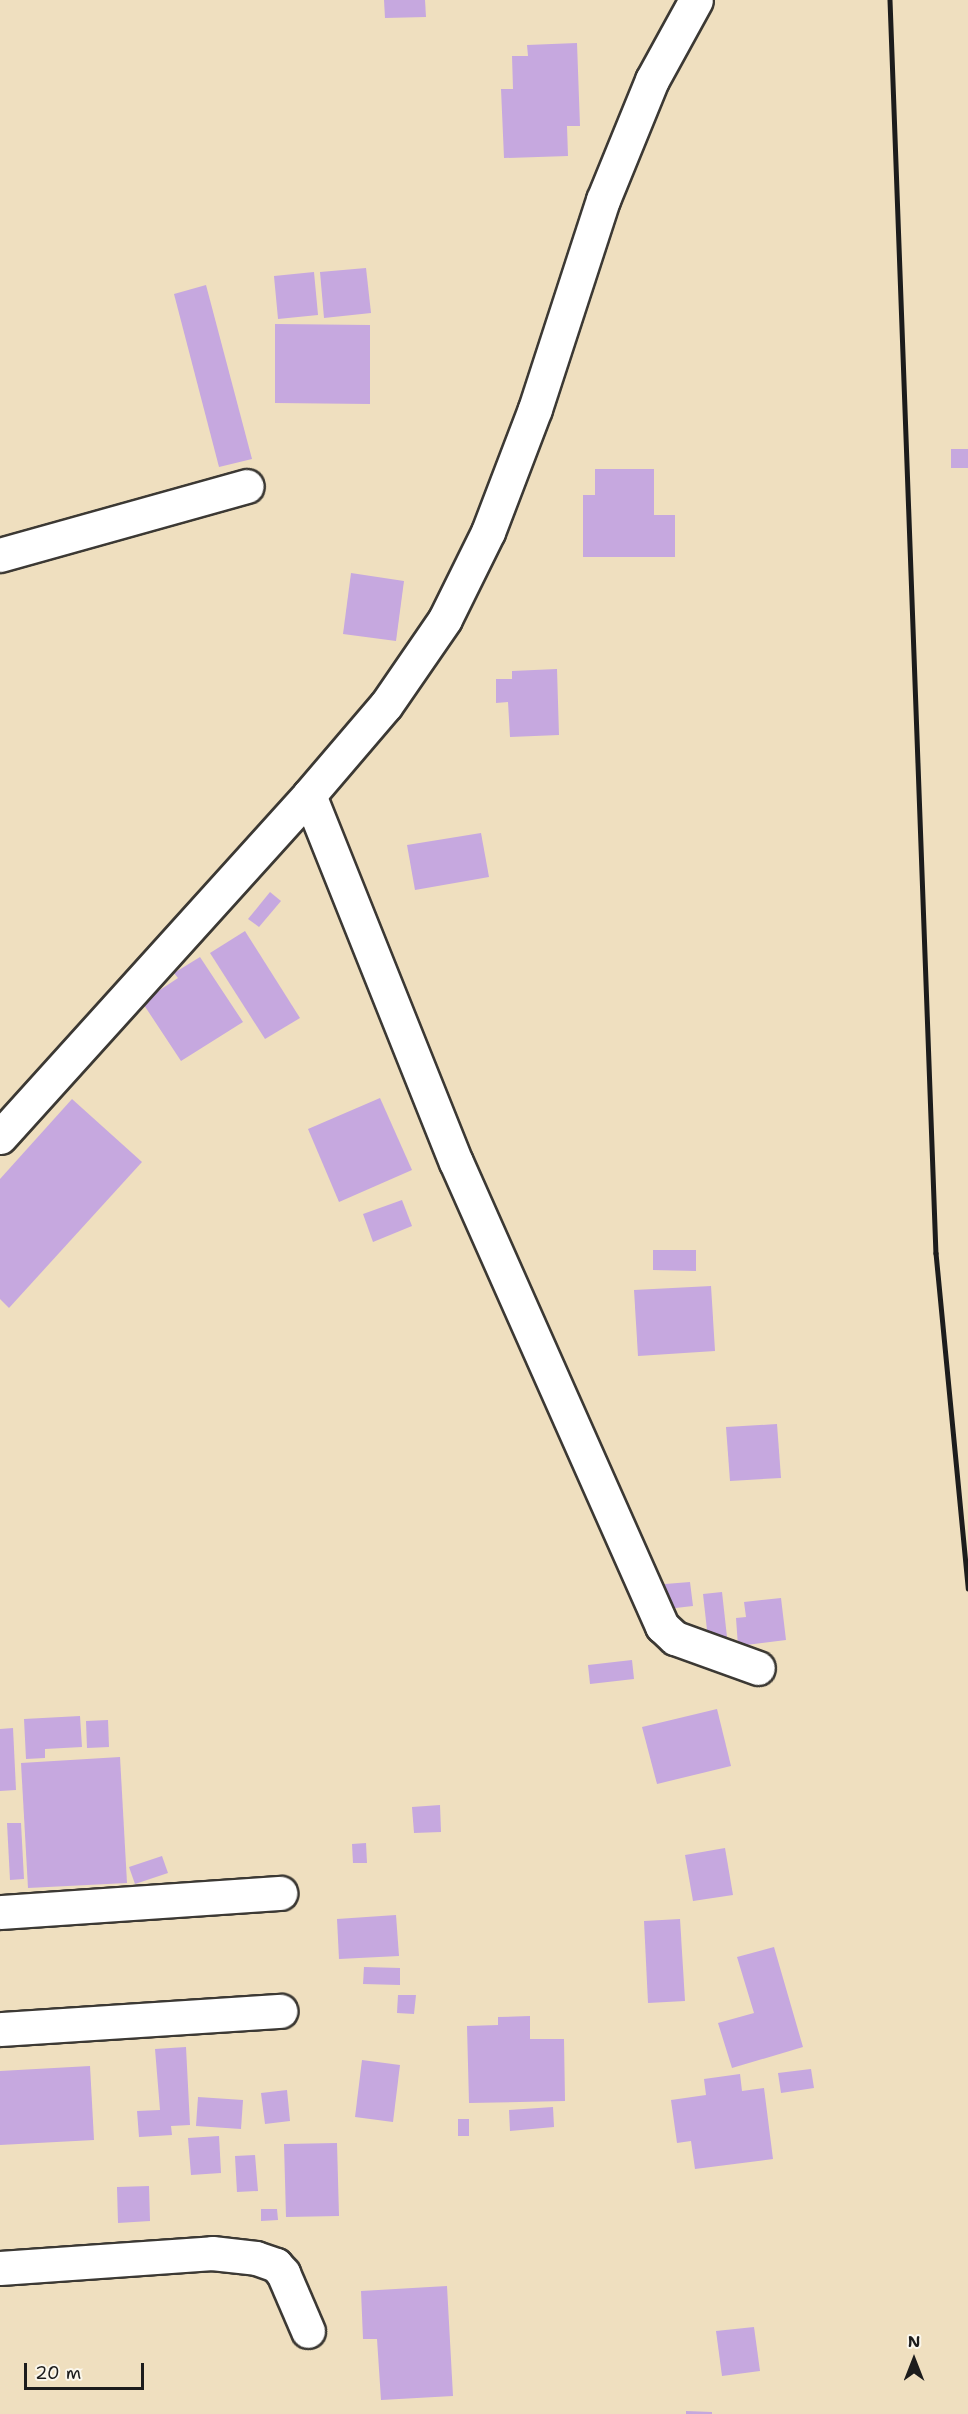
<!DOCTYPE html>
<style>
body{margin:0}
#map{position:relative;width:968px;height:2414px;overflow:hidden;background:#efdfbf;font-family:"Shantell Sans",sans-serif}
div>[style]{position:absolute}
[style*='--x']{left:calc(var(--x)*1px);top:calc(var(--y)*1px);width:calc(var(--w)*1px);rotate:calc(var(--a)*1deg)}
.building>*{inset:0;background:#c6a8df}
.roads{filter:drop-shadow(2px 0 #3c3934) drop-shadow(-2px 0 #3c3934) drop-shadow(0 2px #3c3934) drop-shadow(0 -2px #3c3934)}
.minor>*{height:33px;margin:-16.5px;padding:0 16.5px;transform-origin:16.5px;border-radius:16.5px;background:#fff}
.rail>*{height:4.5px;margin:-2.25px;padding:0 2.25px;transform-origin:2.25px;border-radius:2.25px;background:#1c1c1c}
span{translate:-50% -50%;white-space:nowrap;text-align:center;line-height:1.15;-webkit-text-stroke:4.5px #fbf7ec;paint-order:stroke}
.north{position:absolute;left:884px;top:2330px;width:60px;height:60px;-webkit-text-stroke:4px #fbf7ec;paint-order:stroke;rotate:0deg;font-size:16px;font-weight:700;line-height:24px;text-align:center;color:#1c1c1c}
.north::after{content:'';display:block;margin:auto;width:21px;height:27px;background:#1c1c1c;clip-path:polygon(50% 0,100% 100%,50% 72%,0 100%)}
.scale{position:absolute;left:24px;top:2363px;width:120px;height:27px;box-sizing:border-box;border:3px solid #1c1c1c;border-top:0;padding-left:8px;font-size:18px;line-height:21px;white-space:nowrap;color:#1c1c1c;-webkit-text-stroke:4px #fbf7ec;paint-order:stroke}
</style>
<div id="map">
<div class="building">
<div style="clip-path:polygon(384px 0,425px 0,426px 17px,385px 18px)"></div>
<div style="clip-path:polygon(577px 43px,580px 126px,567px 126px,568px 156px,504px 158px,501px 89px,513px 89px,512px 56px,528px 56px,527px 45px)"></div>
<div style="clip-path:polygon(366px 268px,371px 313px,324px 318px,320px 272px)"></div>
<div style="clip-path:polygon(314px 272px,318px 315px,278px 319px,274px 276px)"></div>
<div style="clip-path:polygon(206px 285px,252px 459px,219px 467px,174px 294px)"></div>
<div style="clip-path:polygon(275px 324px,370px 325px,370px 404px,275px 403px)"></div>
<div style="clip-path:polygon(951px 449px,968px 449px,968px 468px,951px 468px)"></div>
<div style="clip-path:polygon(595px 469px,654px 469px,654px 515px,675px 515px,675px 557px,583px 557px,583px 495px,595px 495px)"></div>
<div style="clip-path:polygon(351px 573px,404px 581px,396px 641px,343px 634px)"></div>
<div style="clip-path:polygon(557px 669px,559px 735px,510px 737px,508px 702px,496px 703px,496px 679px,512px 679px,512px 671px)"></div>
<div style="clip-path:polygon(481px 833px,489px 877px,415px 890px,407px 845px)"></div>
<div style="clip-path:polygon(270px 892px,281px 901px,259px 927px,248px 919px)"></div>
<div style="clip-path:polygon(245px 931px,300px 1018px,265px 1039px,210px 953px)"></div>
<div style="clip-path:polygon(200px 957px,243px 1022px,181px 1061px,142px 1002px,178px 978px,174px 973px)"></div>
<div style="clip-path:polygon(380px 1098px,412px 1170px,339px 1202px,308px 1129px)"></div>
<div style="clip-path:polygon(72px 1099px,142px 1162px,9px 1308px,0 1299px,0 1179px)"></div>
<div style="clip-path:polygon(402px 1200px,412px 1226px,373px 1242px,363px 1214px)"></div>
<div style="clip-path:polygon(653px 1250px,696px 1250px,696px 1271px,653px 1270px)"></div>
<div style="clip-path:polygon(711px 1286px,715px 1351px,638px 1356px,634px 1290px)"></div>
<div style="clip-path:polygon(777px 1424px,781px 1478px,730px 1481px,726px 1427px)"></div>
<div style="clip-path:polygon(690px 1582px,693px 1606px,667px 1609px,665px 1584px)"></div>
<div style="clip-path:polygon(722px 1592px,727px 1637px,708px 1639px,703px 1594px)"></div>
<div style="clip-path:polygon(781px 1598px,786px 1640px,738px 1646px,736px 1618px,746px 1617px,744px 1602px)"></div>
<div style="clip-path:polygon(632px 1660px,634px 1679px,590px 1684px,588px 1665px)"></div>
<div style="clip-path:polygon(717px 1709px,731px 1766px,657px 1784px,642px 1727px)"></div>
<div style="clip-path:polygon(80px 1716px,82px 1747px,45px 1749px,45px 1758px,26px 1759px,24px 1719px)"></div>
<div style="clip-path:polygon(108px 1720px,109px 1747px,87px 1748px,86px 1721px)"></div>
<div style="clip-path:polygon(13px 1728px,16px 1790px,0 1791px,0 1729px)"></div>
<div style="clip-path:polygon(120px 1757px,127px 1883px,28px 1888px,21px 1763px)"></div>
<div style="clip-path:polygon(440px 1805px,441px 1832px,414px 1833px,412px 1807px)"></div>
<div style="clip-path:polygon(7px 1823px,21px 1823px,24px 1879px,10px 1880px)"></div>
<div style="clip-path:polygon(366px 1843px,367px 1863px,353px 1863px,352px 1844px)"></div>
<div style="clip-path:polygon(725px 1848px,733px 1895px,693px 1901px,685px 1855px)"></div>
<div style="clip-path:polygon(162px 1856px,168px 1873px,135px 1884px,129px 1867px)"></div>
<div style="clip-path:polygon(396px 1915px,399px 1956px,339px 1959px,337px 1919px)"></div>
<div style="clip-path:polygon(680px 1919px,685px 2001px,648px 2003px,644px 1921px)"></div>
<div style="clip-path:polygon(774px 1947px,803px 2047px,732px 2068px,718px 2023px,754px 2013px,737px 1957px)"></div>
<div style="clip-path:polygon(364px 1967px,400px 1968px,400px 1985px,363px 1984px)"></div>
<div style="clip-path:polygon(398px 1995px,416px 1995px,414px 2014px,397px 2013px)"></div>
<div style="clip-path:polygon(530px 2016px,530px 2039px,564px 2039px,565px 2101px,469px 2103px,467px 2026px,498px 2025px,498px 2017px)"></div>
<div style="clip-path:polygon(186px 2047px,190px 2125px,171px 2126px,172px 2135px,139px 2137px,137px 2111px,160px 2110px,155px 2049px)"></div>
<div style="clip-path:polygon(362px 2060px,400px 2065px,393px 2122px,355px 2117px)"></div>
<div style="clip-path:polygon(90px 2066px,94px 2140px,0 2145px,0 2071px)"></div>
<div style="clip-path:polygon(811px 2069px,814px 2088px,781px 2093px,778px 2073px)"></div>
<div style="clip-path:polygon(740px 2074px,742px 2091px,764px 2088px,773px 2159px,695px 2169px,691px 2141px,677px 2143px,671px 2100px,706px 2095px,704px 2079px)"></div>
<div style="clip-path:polygon(287px 2090px,290px 2121px,265px 2124px,261px 2093px)"></div>
<div style="clip-path:polygon(198px 2097px,243px 2100px,241px 2129px,196px 2126px)"></div>
<div style="clip-path:polygon(553px 2107px,554px 2127px,510px 2131px,509px 2110px)"></div>
<div style="clip-path:polygon(458px 2119px,469px 2119px,469px 2136px,458px 2136px)"></div>
<div style="clip-path:polygon(219px 2136px,221px 2173px,191px 2175px,188px 2138px)"></div>
<div style="clip-path:polygon(337px 2143px,339px 2216px,286px 2217px,284px 2144px)"></div>
<div style="clip-path:polygon(255px 2155px,258px 2191px,237px 2192px,235px 2156px)"></div>
<div style="clip-path:polygon(149px 2186px,150px 2221px,118px 2223px,117px 2187px)"></div>
<div style="clip-path:polygon(261px 2209px,277px 2209px,278px 2220px,261px 2221px)"></div>
<div style="clip-path:polygon(447px 2286px,453px 2396px,381px 2400px,377px 2339px,363px 2339px,361px 2291px)"></div>
<div style="clip-path:polygon(754px 2327px,760px 2371px,722px 2376px,716px 2331px)"></div>
<div style="clip-path:polygon(686px 2411px,712px 2412px,712px 2414px,686px 2414px)"></div>
</div>
<div class="roads">
<div class="minor">
<div style="--x:0;--y:555;--w:256;--a:-15.6"></div>
<div style="--x:309;--y:795;--w:395;--a:68.2"></div>
<div style="--x:456;--y:1162;--w:508;--a:66.06"></div>
<div style="--x:662;--y:1626;--w:18;--a:43"></div>
<div style="--x:675;--y:1638;--w:88;--a:19.9"></div>
<div style="--x:0;--y:1137;--w:461;--a:-47.9"></div>
<div style="--x:309;--y:795;--w:118;--a:-49.5"></div>
<div style="--x:386;--y:705;--w:104;--a:-55.5"></div>
<div style="--x:445;--y:619;--w:97;--a:-63.7"></div>
<div style="--x:488;--y:532;--w:132;--a:-69.1"></div>
<div style="--x:535;--y:409;--w:220;--a:-72"></div>
<div style="--x:603;--y:200;--w:130;--a:-67.8"></div>
<div style="--x:652;--y:80;--w:91;--a:-61.2"></div>
<div style="--x:0;--y:1912;--w:281;--a:-3.9"></div>
<div style="--x:0;--y:2029;--w:281;--a:-3.7"></div>
<div style="--x:0;--y:2268;--w:213;--a:-4"></div>
<div style="--x:212;--y:2253;--w:44;--a:6.5"></div>
<div style="--x:256;--y:2258;--w:21;--a:19"></div>
<div style="--x:276;--y:2265;--w:11;--a:49"></div>
<div style="--x:283;--y:2273;--w:63;--a:66.7"></div>
</div>
</div>
<div class="rail">
<div style="--x:890;--y:0;--w:1254;--a:87.9"></div>
<div style="--x:936;--y:1253;--w:337;--a:84.5"></div>
</div>
<div class="north">N</div>
<div class="scale">20 m</div>
</div>
